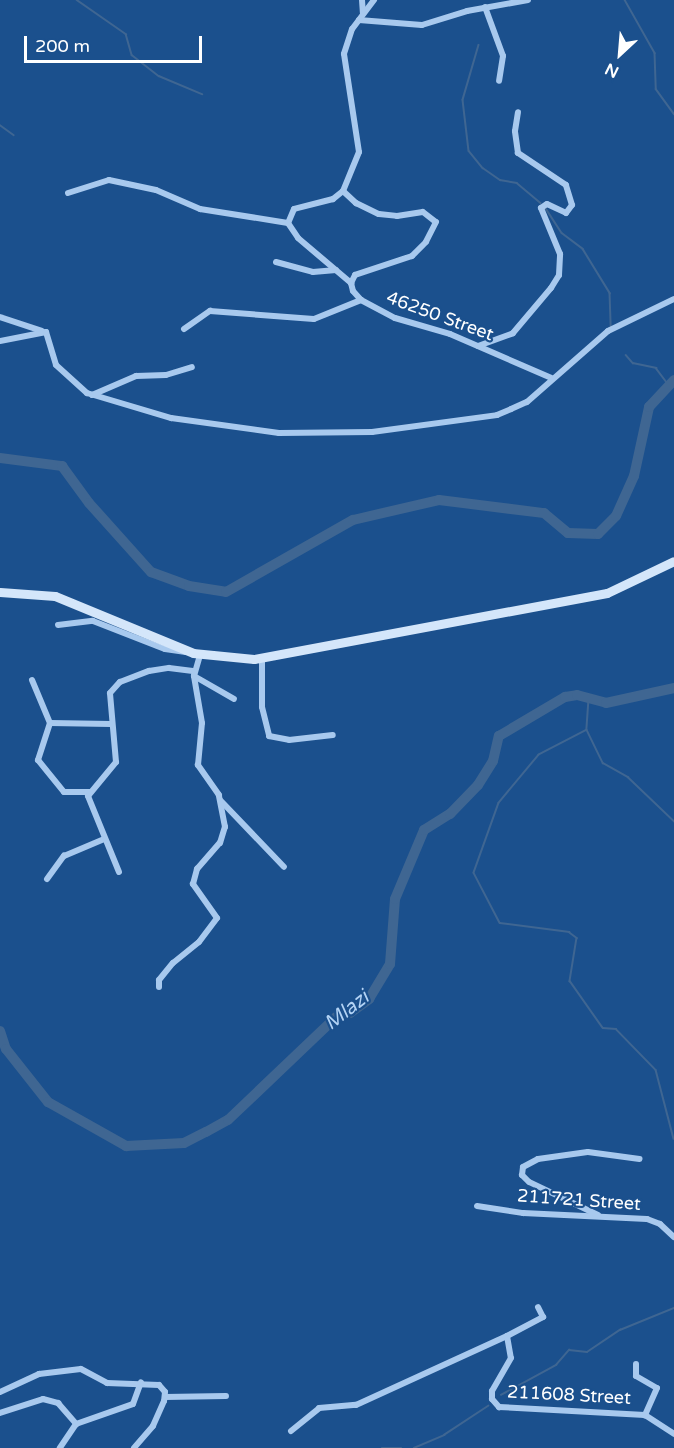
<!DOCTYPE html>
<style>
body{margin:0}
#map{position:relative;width:674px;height:1448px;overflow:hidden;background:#1b508d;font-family:"Varela Round",sans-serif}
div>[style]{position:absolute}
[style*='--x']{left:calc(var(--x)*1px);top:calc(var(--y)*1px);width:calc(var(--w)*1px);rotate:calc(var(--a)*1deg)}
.stream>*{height:1.5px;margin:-0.75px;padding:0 0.75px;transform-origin:0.75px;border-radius:0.75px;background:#3f6692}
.river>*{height:10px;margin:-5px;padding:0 5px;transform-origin:5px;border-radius:5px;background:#3f6692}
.street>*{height:6px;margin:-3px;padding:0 3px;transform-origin:3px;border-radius:3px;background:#a8c9ee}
.secondary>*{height:9px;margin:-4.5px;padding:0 4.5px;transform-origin:4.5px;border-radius:4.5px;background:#d4e6fa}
span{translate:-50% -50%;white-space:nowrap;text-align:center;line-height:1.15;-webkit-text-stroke:4.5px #1b508d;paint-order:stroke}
.street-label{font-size:18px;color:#fff}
.water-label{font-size:20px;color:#b3d3f5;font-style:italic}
.north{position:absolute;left:590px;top:24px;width:60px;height:60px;-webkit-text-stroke:4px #1b508d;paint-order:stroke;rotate:206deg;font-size:16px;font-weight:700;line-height:24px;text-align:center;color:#fff}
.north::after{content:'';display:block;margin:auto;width:21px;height:27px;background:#fff;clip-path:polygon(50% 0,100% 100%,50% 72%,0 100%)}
.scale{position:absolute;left:24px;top:36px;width:178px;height:27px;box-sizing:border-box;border:3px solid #fff;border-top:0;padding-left:8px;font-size:18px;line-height:21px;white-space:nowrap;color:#fff;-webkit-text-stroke:4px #1b508d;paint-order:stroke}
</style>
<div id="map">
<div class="stream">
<div style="--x:77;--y:0;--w:60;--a:34.8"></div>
<div style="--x:126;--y:34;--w:22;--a:74"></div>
<div style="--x:132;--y:55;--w:34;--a:38"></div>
<div style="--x:159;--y:76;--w:47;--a:22.7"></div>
<div style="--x:625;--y:0;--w:61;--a:60.5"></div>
<div style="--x:655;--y:53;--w:36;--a:88"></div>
<div style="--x:656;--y:89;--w:31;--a:54"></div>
<div style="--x:479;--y:45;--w:57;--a:106.2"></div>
<div style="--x:463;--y:100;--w:51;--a:83.3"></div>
<div style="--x:469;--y:151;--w:22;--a:51"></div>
<div style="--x:483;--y:168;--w:21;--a:35"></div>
<div style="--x:500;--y:180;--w:17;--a:10"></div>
<div style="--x:517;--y:183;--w:31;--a:40"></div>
<div style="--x:0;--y:125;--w:17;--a:36"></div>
<div style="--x:545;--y:207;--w:31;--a:57"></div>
<div style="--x:562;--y:233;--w:26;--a:37"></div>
<div style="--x:583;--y:249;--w:52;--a:58.5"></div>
<div style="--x:610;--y:293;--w:34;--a:88"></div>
<div style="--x:626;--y:355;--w:11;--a:49"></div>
<div style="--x:633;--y:363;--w:24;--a:12"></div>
<div style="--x:656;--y:368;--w:20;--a:53"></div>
<div style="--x:589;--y:699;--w:31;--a:94"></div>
<div style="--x:587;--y:730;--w:37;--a:64"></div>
<div style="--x:603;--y:763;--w:29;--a:29"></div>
<div style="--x:628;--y:777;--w:64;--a:43.7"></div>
<div style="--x:587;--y:730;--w:54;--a:152.5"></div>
<div style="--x:539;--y:755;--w:62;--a:129.8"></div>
<div style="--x:499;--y:803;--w:74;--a:109.7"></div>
<div style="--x:474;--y:873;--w:56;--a:62.5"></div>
<div style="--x:500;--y:923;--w:70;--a:7.4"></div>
<div style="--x:569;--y:932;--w:10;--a:37"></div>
<div style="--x:577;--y:938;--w:44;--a:99.2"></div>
<div style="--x:570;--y:981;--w:57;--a:54.9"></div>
<div style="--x:603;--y:1028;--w:13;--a:4"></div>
<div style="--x:616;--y:1029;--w:57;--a:45.7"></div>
<div style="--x:656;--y:1070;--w:71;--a:75.4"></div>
<div style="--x:501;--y:1395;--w:63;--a:-28.6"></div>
<div style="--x:556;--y:1365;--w:20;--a:-49"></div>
<div style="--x:569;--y:1350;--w:18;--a:6"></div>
<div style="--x:587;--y:1352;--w:40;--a:-34"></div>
<div style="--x:620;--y:1330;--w:58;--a:-22.2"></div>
<div style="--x:382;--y:1448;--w:19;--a:0"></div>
<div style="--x:414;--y:1448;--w:33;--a:-23"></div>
<div style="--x:444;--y:1435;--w:53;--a:-33.4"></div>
</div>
<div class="river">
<div style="--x:0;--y:458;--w:63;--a:7.4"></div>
<div style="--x:62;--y:466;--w:46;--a:53.9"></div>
<div style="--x:89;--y:503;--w:93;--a:48.1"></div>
<div style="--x:151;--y:572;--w:40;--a:20.2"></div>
<div style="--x:189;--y:586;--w:37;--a:9"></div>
<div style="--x:226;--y:592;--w:146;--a:-29.6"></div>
<div style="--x:353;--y:520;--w:88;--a:-13.1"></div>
<div style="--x:439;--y:500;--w:106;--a:7.1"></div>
<div style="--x:544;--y:513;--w:31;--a:40"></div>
<div style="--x:568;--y:533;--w:30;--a:2"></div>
<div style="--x:598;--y:534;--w:25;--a:-45"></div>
<div style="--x:616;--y:516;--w:44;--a:-65.8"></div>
<div style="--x:634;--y:476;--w:71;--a:-77.7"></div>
<div style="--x:649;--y:407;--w:37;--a:-47"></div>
<div style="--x:0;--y:1031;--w:19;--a:72"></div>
<div style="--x:6;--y:1049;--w:68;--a:51.6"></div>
<div style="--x:48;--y:1102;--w:90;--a:29.4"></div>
<div style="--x:126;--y:1146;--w:58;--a:-3"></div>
<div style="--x:184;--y:1143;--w:25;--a:-27"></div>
<div style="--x:206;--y:1132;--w:25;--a:-29"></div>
<div style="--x:228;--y:1120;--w:149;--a:-43.6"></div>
<div style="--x:336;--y:1017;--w:15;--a:-16"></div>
<div style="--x:350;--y:1013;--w:24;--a:-36"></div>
<div style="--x:369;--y:999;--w:41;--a:-59"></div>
<div style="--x:390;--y:964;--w:65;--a:-85.6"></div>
<div style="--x:395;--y:899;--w:75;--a:-67.2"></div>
<div style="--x:424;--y:830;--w:31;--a:-32"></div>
<div style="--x:450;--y:814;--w:40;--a:-46"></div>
<div style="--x:478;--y:785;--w:28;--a:-58"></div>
<div style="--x:493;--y:761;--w:26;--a:-77"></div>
<div style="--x:499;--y:736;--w:77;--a:-30.6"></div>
<div style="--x:565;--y:697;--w:12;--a:-9"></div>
<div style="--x:577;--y:695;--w:30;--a:15"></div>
<div style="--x:606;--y:703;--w:70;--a:-12.4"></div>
</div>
<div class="street">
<div style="--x:362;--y:0;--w:13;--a:86"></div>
<div style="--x:374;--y:0;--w:36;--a:127"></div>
<div style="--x:352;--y:29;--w:26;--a:108"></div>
<div style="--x:344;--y:54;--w:99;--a:81.3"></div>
<div style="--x:359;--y:152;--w:42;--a:112.3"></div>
<div style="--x:343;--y:191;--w:18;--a:43"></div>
<div style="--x:356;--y:203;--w:25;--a:26"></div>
<div style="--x:379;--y:214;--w:18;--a:6"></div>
<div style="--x:397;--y:216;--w:26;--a:-9"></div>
<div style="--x:423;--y:212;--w:16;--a:38"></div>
<div style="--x:436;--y:222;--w:22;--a:117"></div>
<div style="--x:426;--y:242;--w:20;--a:135"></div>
<div style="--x:412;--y:256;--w:60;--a:161.6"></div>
<div style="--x:355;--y:275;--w:9;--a:117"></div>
<div style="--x:351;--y:283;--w:8;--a:76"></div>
<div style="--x:353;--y:291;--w:12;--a:48"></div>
<div style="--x:361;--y:300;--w:38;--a:28"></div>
<div style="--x:395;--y:318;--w:57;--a:16.2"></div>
<div style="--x:450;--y:334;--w:110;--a:23.5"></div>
<div style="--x:485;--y:7;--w:52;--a:69.8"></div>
<div style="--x:503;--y:56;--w:25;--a:99"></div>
<div style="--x:359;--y:20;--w:63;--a:4.5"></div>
<div style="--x:422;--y:25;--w:47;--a:-17.3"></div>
<div style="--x:467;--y:11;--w:62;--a:-10.2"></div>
<div style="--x:343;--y:191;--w:13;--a:141"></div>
<div style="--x:333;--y:199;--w:40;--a:165.6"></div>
<div style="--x:294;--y:209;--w:15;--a:113"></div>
<div style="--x:288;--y:223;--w:18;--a:56"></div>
<div style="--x:298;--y:238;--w:70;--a:40.3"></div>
<div style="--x:68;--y:193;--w:43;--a:-17.6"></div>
<div style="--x:109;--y:180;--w:48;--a:12"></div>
<div style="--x:156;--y:190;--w:48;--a:23.4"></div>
<div style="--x:200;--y:209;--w:89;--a:9"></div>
<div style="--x:276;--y:262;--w:38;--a:15"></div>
<div style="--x:313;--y:272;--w:23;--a:-5"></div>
<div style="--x:0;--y:317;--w:44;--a:18.4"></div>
<div style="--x:184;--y:329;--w:32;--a:-35"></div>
<div style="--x:210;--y:311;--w:104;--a:4.4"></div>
<div style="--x:314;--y:319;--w:51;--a:-22"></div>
<div style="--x:0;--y:341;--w:47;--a:-11.1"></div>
<div style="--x:46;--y:332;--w:34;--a:73"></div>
<div style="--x:56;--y:365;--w:42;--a:42.1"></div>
<div style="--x:87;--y:393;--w:88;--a:16.6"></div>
<div style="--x:171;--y:418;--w:109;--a:7.9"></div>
<div style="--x:279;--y:433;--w:93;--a:-0.6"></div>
<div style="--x:372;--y:432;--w:126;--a:-7.7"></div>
<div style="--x:497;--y:415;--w:15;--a:-23"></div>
<div style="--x:511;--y:409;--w:17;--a:-24"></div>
<div style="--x:527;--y:402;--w:108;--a:-41.2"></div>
<div style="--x:608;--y:331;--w:73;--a:-25.9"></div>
<div style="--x:478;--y:346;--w:37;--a:-20"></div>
<div style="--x:513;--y:333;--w:59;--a:-49.8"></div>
<div style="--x:551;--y:288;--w:15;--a:-58"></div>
<div style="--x:559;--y:275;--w:21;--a:-87"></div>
<div style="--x:560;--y:254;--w:50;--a:-112.4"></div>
<div style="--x:541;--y:208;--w:7;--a:-34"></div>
<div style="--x:547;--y:204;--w:21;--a:25"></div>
<div style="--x:566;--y:213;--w:10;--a:-53"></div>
<div style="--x:572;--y:205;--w:21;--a:-107"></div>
<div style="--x:566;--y:185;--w:58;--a:-146.3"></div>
<div style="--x:518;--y:153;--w:22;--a:-98"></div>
<div style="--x:515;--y:131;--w:19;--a:-81"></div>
<div style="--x:92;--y:395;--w:48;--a:-23.4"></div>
<div style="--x:136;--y:376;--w:30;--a:-2"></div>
<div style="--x:166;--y:375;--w:27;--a:-17"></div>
<div style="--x:58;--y:625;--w:35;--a:-7"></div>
<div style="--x:93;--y:621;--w:77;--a:21.3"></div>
<div style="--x:165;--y:649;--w:21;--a:8"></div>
<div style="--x:262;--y:658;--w:49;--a:90"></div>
<div style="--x:262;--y:707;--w:30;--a:76"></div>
<div style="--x:269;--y:736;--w:20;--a:11"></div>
<div style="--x:289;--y:740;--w:44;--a:-6.5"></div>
<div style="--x:194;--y:676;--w:46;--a:29.9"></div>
<div style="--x:32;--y:680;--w:47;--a:67.3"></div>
<div style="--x:50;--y:723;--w:39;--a:108"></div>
<div style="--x:38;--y:760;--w:41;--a:50.9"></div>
<div style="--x:64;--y:792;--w:26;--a:0"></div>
<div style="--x:50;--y:723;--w:61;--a:0.9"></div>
<div style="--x:221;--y:801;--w:91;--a:46.3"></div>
<div style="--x:119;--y:872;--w:82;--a:-112.2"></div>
<div style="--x:88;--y:796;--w:44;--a:-50.5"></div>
<div style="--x:116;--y:762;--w:69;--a:-95"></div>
<div style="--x:110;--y:693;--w:15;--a:-48"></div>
<div style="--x:120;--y:682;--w:31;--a:-21"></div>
<div style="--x:149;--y:671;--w:20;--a:-9"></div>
<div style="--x:169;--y:668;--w:26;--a:7"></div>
<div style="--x:47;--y:879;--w:29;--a:-54"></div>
<div style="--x:64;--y:856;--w:43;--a:-23"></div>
<div style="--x:159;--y:987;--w:7;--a:-90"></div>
<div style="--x:159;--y:980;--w:22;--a:-51"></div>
<div style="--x:173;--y:963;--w:33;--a:-39"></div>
<div style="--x:199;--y:942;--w:30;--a:-53"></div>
<div style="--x:217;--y:918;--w:42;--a:-125.2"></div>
<div style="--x:193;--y:884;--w:16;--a:-75"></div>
<div style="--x:197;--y:869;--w:35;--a:-49"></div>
<div style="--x:220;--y:843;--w:17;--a:-73"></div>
<div style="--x:225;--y:827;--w:33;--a:-101"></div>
<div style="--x:219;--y:795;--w:37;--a:-125"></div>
<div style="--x:198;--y:765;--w:42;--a:-84.6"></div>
<div style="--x:202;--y:723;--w:48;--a:-99.7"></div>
<div style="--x:194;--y:676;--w:22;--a:-74"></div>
<div style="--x:477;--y:1206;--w:47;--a:8.7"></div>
<div style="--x:523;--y:1213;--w:124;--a:2.8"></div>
<div style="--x:647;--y:1219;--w:14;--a:21"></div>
<div style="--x:660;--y:1224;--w:19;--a:43"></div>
<div style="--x:598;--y:1215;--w:76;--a:-154.4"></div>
<div style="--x:529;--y:1182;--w:10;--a:-135"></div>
<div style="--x:522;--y:1175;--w:8;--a:-83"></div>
<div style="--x:523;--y:1167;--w:17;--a:-28"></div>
<div style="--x:538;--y:1159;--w:50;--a:-8"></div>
<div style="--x:588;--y:1152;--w:52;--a:7.7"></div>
<div style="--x:507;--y:1336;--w:22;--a:80"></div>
<div style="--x:511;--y:1358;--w:38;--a:120"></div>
<div style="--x:492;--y:1391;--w:8;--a:90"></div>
<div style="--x:492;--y:1399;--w:11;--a:49"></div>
<div style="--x:499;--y:1407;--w:146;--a:3.1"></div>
<div style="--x:645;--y:1415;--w:35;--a:33"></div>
<div style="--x:636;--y:1364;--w:12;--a:90"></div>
<div style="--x:636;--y:1376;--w:24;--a:30"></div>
<div style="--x:657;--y:1388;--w:30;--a:114"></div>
<div style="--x:0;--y:1392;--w:43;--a:-24.8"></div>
<div style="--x:39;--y:1374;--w:42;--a:-6.8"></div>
<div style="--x:81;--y:1369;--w:30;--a:28"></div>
<div style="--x:107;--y:1383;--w:52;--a:2.2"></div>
<div style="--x:159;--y:1385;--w:9;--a:49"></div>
<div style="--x:165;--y:1392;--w:9;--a:96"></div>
<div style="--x:164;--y:1401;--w:27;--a:114"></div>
<div style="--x:153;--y:1426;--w:29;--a:131"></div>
<div style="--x:165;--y:1397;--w:61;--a:-0.9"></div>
<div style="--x:0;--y:1413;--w:45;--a:-18"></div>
<div style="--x:43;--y:1399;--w:16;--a:15"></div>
<div style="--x:58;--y:1403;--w:28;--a:49"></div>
<div style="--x:76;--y:1424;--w:29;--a:124"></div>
<div style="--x:76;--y:1424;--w:60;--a:-19.3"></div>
<div style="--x:133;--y:1404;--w:23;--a:-70"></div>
<div style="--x:291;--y:1431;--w:36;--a:-39"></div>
<div style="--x:319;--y:1408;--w:37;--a:-5"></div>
<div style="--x:356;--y:1405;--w:166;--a:-24.6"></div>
<div style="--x:507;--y:1336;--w:41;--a:-27.8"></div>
<div style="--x:543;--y:1317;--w:11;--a:-117"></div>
</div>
<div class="secondary">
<div style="--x:0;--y:592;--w:55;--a:4.2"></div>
<div style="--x:55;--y:596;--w:149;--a:22.4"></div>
<div style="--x:193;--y:653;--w:61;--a:5.6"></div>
<div style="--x:254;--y:659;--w:359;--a:-10.6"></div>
<div style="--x:607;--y:593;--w:74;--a:-25.5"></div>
</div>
<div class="street-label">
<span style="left:440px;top:316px;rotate:20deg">46250 Street</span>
<span style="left:579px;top:1200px;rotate:4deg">211721 Street</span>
<span style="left:569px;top:1395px;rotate:3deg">211608 Street</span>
</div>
<div class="water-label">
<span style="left:347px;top:1011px;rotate:-38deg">Mlazi</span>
</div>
<div class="north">N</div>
<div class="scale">200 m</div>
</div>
